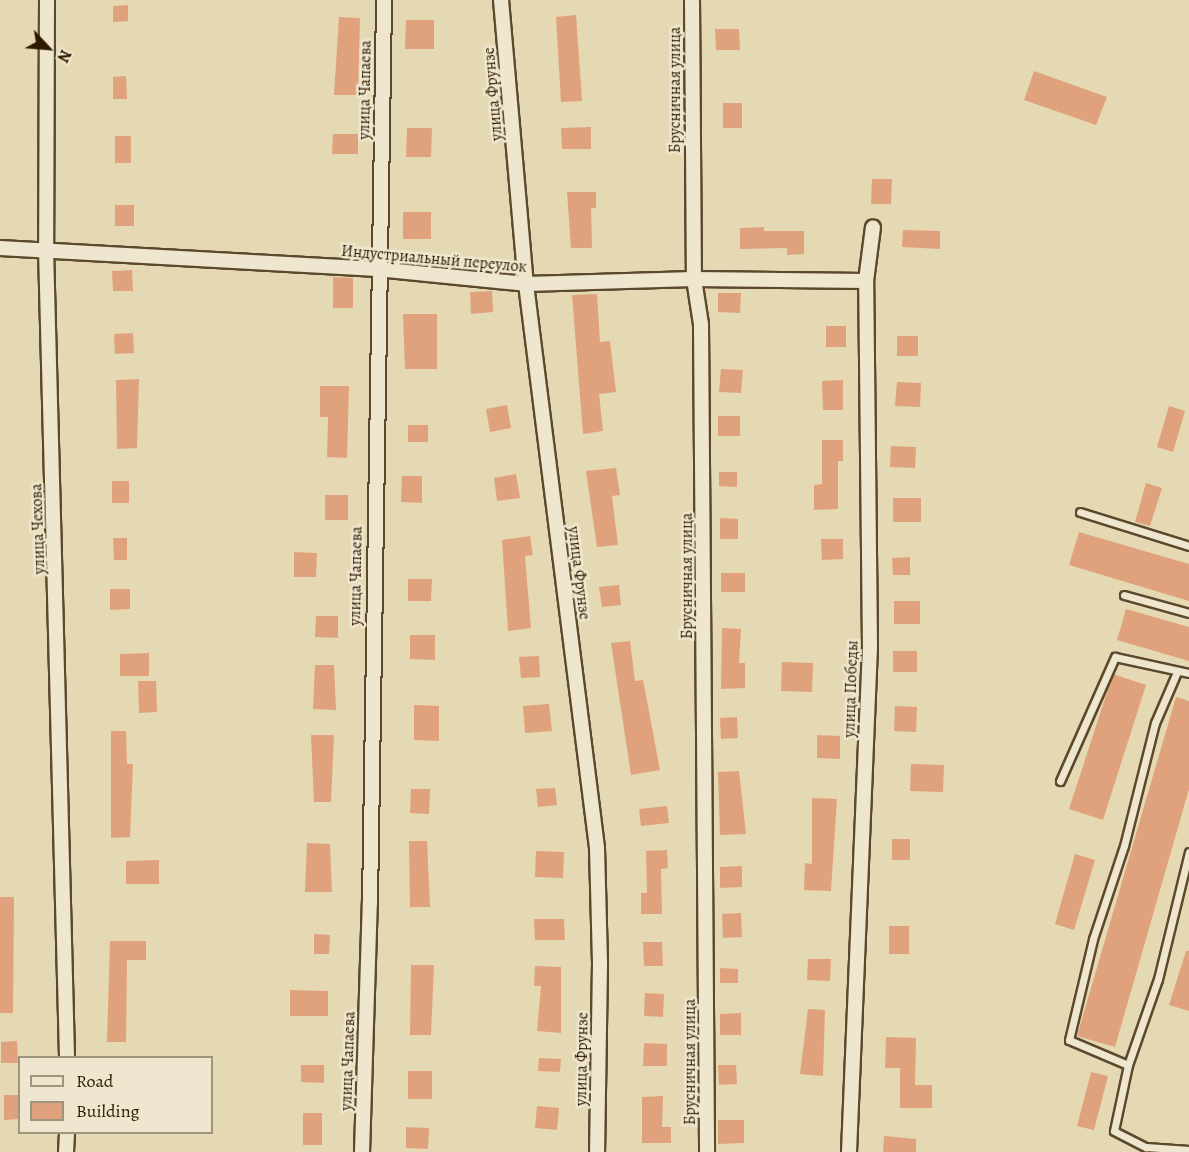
<!DOCTYPE html>
<meta charset="utf-8">
<style>
body{margin:0}
#map{position:relative;width:1189px;height:1152px;overflow:hidden;background:#e5d9b3;font-family:Alegreya,serif}
div>[style]{position:absolute}
[style*='--x']{left:calc(var(--x)*1px);top:calc(var(--y)*1px);width:calc(var(--w)*1px);rotate:calc(var(--a)*1deg)}
.building>*{inset:0;background:#e0a27c}
.roads{filter:drop-shadow(2px 0 #5c492d) drop-shadow(-2px 0 #5c492d) drop-shadow(0 2px #5c492d) drop-shadow(0 -2px #5c492d)}
.service>*{height:7px;margin:-3.5px;padding:0 3.5px;transform-origin:3.5px;border-radius:3.5px;background:#eee6ce}
.minor>*{height:14px;margin:-7px;padding:0 7px;transform-origin:7px;border-radius:7px;background:#eee6ce}
span{translate:-50% -50%;white-space:nowrap;text-align:center;line-height:1.15;-webkit-text-stroke:5px #eee6ce;paint-order:stroke}
.street-label{font-size:16px;color:#2e1900}
.legend{position:absolute;left:18px;top:1056px;width:195px;height:78px;box-sizing:border-box;background:#eee6ce;border:2px solid #a1947c;margin:0;padding:8px 10px;list-style:none;font-size:18px;color:#2e1900}
.legend li{display:flex;align-items:center;gap:12px;height:30px}
.legend b{width:30px;border:2px solid #a1947c}
.north{position:absolute;left:18px;top:18px;width:60px;height:60px;-webkit-text-stroke:4px #eee6ce;paint-order:stroke;rotate:116deg;font-size:16px;font-weight:700;line-height:24px;text-align:center;color:#2e1900}
.north::after{content:'';display:block;margin:auto;width:21px;height:27px;background:#2e1900;clip-path:polygon(50% 0,100% 100%,50% 72%,0 100%)}
</style>
<div id="map">
<div class="building">
<div style="clip-path:polygon(128px 5px,128px 21px,113px 22px,113px 6px)"></div>
<div style="clip-path:polygon(576px 15px,582px 101px,561px 102px,556px 17px)"></div>
<div style="clip-path:polygon(339px 17px,360px 18px,358px 95px,334px 95px)"></div>
<div style="clip-path:polygon(406px 20px,434px 20px,434px 49px,405px 49px)"></div>
<div style="clip-path:polygon(715px 29px,739px 29px,740px 50px,716px 50px)"></div>
<div style="clip-path:polygon(1034px 71px,1107px 97px,1096px 125px,1024px 100px)"></div>
<div style="clip-path:polygon(126px 76px,127px 99px,113px 99px,113px 77px)"></div>
<div style="clip-path:polygon(723px 103px,742px 103px,742px 128px,723px 128px)"></div>
<div style="clip-path:polygon(591px 127px,591px 149px,562px 149px,561px 128px)"></div>
<div style="clip-path:polygon(407px 128px,432px 128px,431px 157px,406px 157px)"></div>
<div style="clip-path:polygon(333px 134px,358px 134px,358px 154px,332px 154px)"></div>
<div style="clip-path:polygon(115px 136px,131px 136px,131px 163px,115px 163px)"></div>
<div style="clip-path:polygon(872px 179px,892px 179px,891px 204px,871px 204px)"></div>
<div style="clip-path:polygon(567px 192px,596px 192px,596px 208px,591px 208px,592px 248px,571px 248px)"></div>
<div style="clip-path:polygon(115px 205px,134px 205px,134px 226px,115px 226px)"></div>
<div style="clip-path:polygon(403px 212px,431px 212px,431px 239px,403px 239px)"></div>
<div style="clip-path:polygon(764px 227px,764px 231px,804px 231px,804px 254px,787px 255px,787px 248px,740px 249px,740px 228px)"></div>
<div style="clip-path:polygon(903px 230px,940px 231px,940px 249px,902px 247px)"></div>
<div style="clip-path:polygon(132px 270px,133px 291px,113px 291px,112px 271px)"></div>
<div style="clip-path:polygon(333px 277px,353px 278px,353px 308px,333px 308px)"></div>
<div style="clip-path:polygon(492px 291px,493px 312px,471px 314px,470px 292px)"></div>
<div style="clip-path:polygon(718px 293px,741px 293px,740px 313px,718px 312px)"></div>
<div style="clip-path:polygon(597px 294px,600px 342px,610px 341px,616px 392px,599px 394px,603px 431px,583px 434px,572px 295px)"></div>
<div style="clip-path:polygon(403px 314px,437px 314px,437px 369px,405px 369px)"></div>
<div style="clip-path:polygon(826px 326px,846px 326px,846px 347px,826px 347px)"></div>
<div style="clip-path:polygon(133px 333px,134px 353px,115px 354px,114px 334px)"></div>
<div style="clip-path:polygon(897px 336px,918px 336px,918px 356px,897px 356px)"></div>
<div style="clip-path:polygon(721px 369px,743px 370px,741px 393px,719px 392px)"></div>
<div style="clip-path:polygon(139px 379px,137px 448px,117px 449px,116px 380px)"></div>
<div style="clip-path:polygon(843px 380px,843px 410px,823px 410px,822px 381px)"></div>
<div style="clip-path:polygon(897px 382px,921px 383px,920px 407px,895px 406px)"></div>
<div style="clip-path:polygon(320px 386px,349px 386px,347px 458px,327px 457px,328px 417px,320px 417px)"></div>
<div style="clip-path:polygon(507px 405px,511px 428px,490px 432px,486px 409px)"></div>
<div style="clip-path:polygon(1169px 406px,1185px 411px,1173px 452px,1157px 447px)"></div>
<div style="clip-path:polygon(718px 416px,740px 416px,740px 436px,718px 436px)"></div>
<div style="clip-path:polygon(408px 425px,428px 425px,428px 442px,408px 442px)"></div>
<div style="clip-path:polygon(822px 440px,843px 440px,843px 461px,838px 461px,838px 509px,814px 510px,814px 485px,822px 484px)"></div>
<div style="clip-path:polygon(891px 446px,916px 447px,915px 468px,890px 467px)"></div>
<div style="clip-path:polygon(616px 468px,620px 495px,612px 496px,618px 545px,597px 547px,586px 471px)"></div>
<div style="clip-path:polygon(719px 472px,737px 472px,737px 487px,719px 486px)"></div>
<div style="clip-path:polygon(516px 474px,520px 498px,497px 501px,494px 478px)"></div>
<div style="clip-path:polygon(402px 476px,422px 476px,422px 503px,401px 502px)"></div>
<div style="clip-path:polygon(112px 481px,129px 481px,129px 503px,112px 503px)"></div>
<div style="clip-path:polygon(1146px 483px,1162px 488px,1150px 526px,1135px 522px)"></div>
<div style="clip-path:polygon(325px 495px,348px 495px,348px 520px,325px 520px)"></div>
<div style="clip-path:polygon(893px 498px,921px 498px,921px 522px,893px 522px)"></div>
<div style="clip-path:polygon(720px 518px,738px 519px,738px 539px,720px 539px)"></div>
<div style="clip-path:polygon(1079px 532px,1189px 564px,1189px 601px,1069px 565px)"></div>
<div style="clip-path:polygon(530px 536px,533px 555px,525px 556px,531px 628px,508px 631px,502px 540px)"></div>
<div style="clip-path:polygon(113px 538px,127px 538px,127px 560px,114px 560px)"></div>
<div style="clip-path:polygon(821px 539px,843px 539px,843px 559px,822px 560px)"></div>
<div style="clip-path:polygon(294px 552px,317px 553px,316px 577px,294px 577px)"></div>
<div style="clip-path:polygon(910px 557px,910px 575px,893px 575px,892px 558px)"></div>
<div style="clip-path:polygon(721px 573px,745px 573px,745px 592px,721px 592px)"></div>
<div style="clip-path:polygon(408px 579px,432px 579px,431px 601px,408px 601px)"></div>
<div style="clip-path:polygon(619px 585px,621px 605px,602px 607px,599px 587px)"></div>
<div style="clip-path:polygon(110px 589px,130px 589px,130px 609px,110px 610px)"></div>
<div style="clip-path:polygon(894px 601px,920px 601px,920px 624px,894px 624px)"></div>
<div style="clip-path:polygon(1126px 609px,1189px 627px,1189px 661px,1117px 640px)"></div>
<div style="clip-path:polygon(316px 616px,338px 616px,338px 638px,315px 637px)"></div>
<div style="clip-path:polygon(722px 628px,741px 629px,739px 663px,745px 663px,745px 688px,721px 689px)"></div>
<div style="clip-path:polygon(410px 635px,435px 635px,435px 660px,410px 659px)"></div>
<div style="clip-path:polygon(630px 641px,635px 681px,643px 680px,660px 770px,631px 775px,611px 643px)"></div>
<div style="clip-path:polygon(893px 651px,917px 651px,917px 672px,893px 672px)"></div>
<div style="clip-path:polygon(149px 653px,149px 676px,120px 676px,120px 654px)"></div>
<div style="clip-path:polygon(539px 656px,540px 677px,521px 678px,519px 657px)"></div>
<div style="clip-path:polygon(782px 662px,813px 663px,812px 692px,781px 691px)"></div>
<div style="clip-path:polygon(315px 665px,334px 665px,336px 710px,313px 709px)"></div>
<div style="clip-path:polygon(1113px 674px,1146px 685px,1103px 820px,1069px 809px)"></div>
<div style="clip-path:polygon(138px 681px,156px 681px,157px 712px,139px 713px)"></div>
<div style="clip-path:polygon(1176px 697px,1189px 701px,1189px 789px,1115px 1047px,1077px 1036px)"></div>
<div style="clip-path:polygon(549px 704px,552px 731px,525px 733px,523px 706px)"></div>
<div style="clip-path:polygon(414px 705px,439px 706px,439px 741px,414px 740px)"></div>
<div style="clip-path:polygon(895px 706px,917px 707px,916px 732px,894px 731px)"></div>
<div style="clip-path:polygon(737px 717px,738px 738px,721px 739px,720px 718px)"></div>
<div style="clip-path:polygon(111px 731px,126px 731px,127px 764px,133px 764px,130px 837px,111px 838px)"></div>
<div style="clip-path:polygon(311px 735px,334px 735px,331px 802px,314px 802px)"></div>
<div style="clip-path:polygon(817px 735px,840px 736px,840px 759px,817px 758px)"></div>
<div style="clip-path:polygon(911px 764px,944px 765px,943px 792px,910px 791px)"></div>
<div style="clip-path:polygon(739px 771px,746px 834px,720px 835px,718px 772px)"></div>
<div style="clip-path:polygon(555px 788px,557px 805px,538px 807px,536px 789px)"></div>
<div style="clip-path:polygon(411px 789px,430px 789px,429px 814px,410px 813px)"></div>
<div style="clip-path:polygon(812px 798px,837px 799px,831px 891px,804px 890px,805px 863px,812px 864px)"></div>
<div style="clip-path:polygon(667px 806px,669px 823px,641px 826px,639px 809px)"></div>
<div style="clip-path:polygon(892px 839px,910px 839px,910px 860px,892px 860px)"></div>
<div style="clip-path:polygon(409px 841px,427px 841px,430px 907px,410px 907px)"></div>
<div style="clip-path:polygon(307px 843px,330px 844px,332px 892px,305px 892px)"></div>
<div style="clip-path:polygon(667px 850px,668px 868px,661px 869px,662px 914px,641px 914px,641px 893px,647px 893px,646px 851px)"></div>
<div style="clip-path:polygon(536px 851px,564px 852px,563px 878px,535px 877px)"></div>
<div style="clip-path:polygon(1075px 854px,1095px 860px,1074px 930px,1055px 924px)"></div>
<div style="clip-path:polygon(159px 860px,159px 884px,126px 884px,126px 861px)"></div>
<div style="clip-path:polygon(742px 866px,742px 887px,720px 888px,720px 867px)"></div>
<div style="clip-path:polygon(0 897px,14px 897px,13px 1013px,0 1013px)"></div>
<div style="clip-path:polygon(741px 913px,742px 937px,723px 938px,722px 914px)"></div>
<div style="clip-path:polygon(534px 919px,564px 919px,565px 940px,535px 940px)"></div>
<div style="clip-path:polygon(889px 926px,909px 926px,909px 954px,889px 954px)"></div>
<div style="clip-path:polygon(314px 934px,330px 935px,329px 954px,314px 954px)"></div>
<div style="clip-path:polygon(110px 941px,146px 941px,146px 960px,127px 960px,126px 1042px,107px 1042px)"></div>
<div style="clip-path:polygon(643px 942px,662px 942px,663px 966px,644px 966px)"></div>
<div style="clip-path:polygon(1186px 951px,1189px 951px,1189px 1011px,1169px 1005px)"></div>
<div style="clip-path:polygon(808px 959px,831px 959px,830px 981px,807px 980px)"></div>
<div style="clip-path:polygon(411px 965px,434px 965px,431px 1035px,410px 1035px)"></div>
<div style="clip-path:polygon(535px 966px,561px 967px,561px 1033px,537px 1031px,541px 986px,534px 986px)"></div>
<div style="clip-path:polygon(720px 968px,738px 969px,738px 983px,720px 983px)"></div>
<div style="clip-path:polygon(290px 990px,328px 991px,328px 1016px,290px 1016px)"></div>
<div style="clip-path:polygon(645px 993px,664px 994px,663px 1017px,644px 1016px)"></div>
<div style="clip-path:polygon(808px 1009px,825px 1010px,823px 1076px,800px 1074px)"></div>
<div style="clip-path:polygon(741px 1013px,741px 1035px,720px 1035px,720px 1014px)"></div>
<div style="clip-path:polygon(886px 1037px,916px 1038px,915px 1085px,932px 1085px,932px 1108px,900px 1108px,900px 1068px,885px 1068px)"></div>
<div style="clip-path:polygon(17px 1041px,18px 1063px,1px 1063px,1px 1042px)"></div>
<div style="clip-path:polygon(644px 1043px,667px 1044px,667px 1066px,643px 1066px)"></div>
<div style="clip-path:polygon(539px 1058px,561px 1059px,560px 1072px,538px 1071px)"></div>
<div style="clip-path:polygon(301px 1065px,324px 1065px,324px 1083px,301px 1082px)"></div>
<div style="clip-path:polygon(718px 1065px,736px 1065px,737px 1084px,719px 1085px)"></div>
<div style="clip-path:polygon(408px 1071px,432px 1071px,432px 1099px,408px 1099px)"></div>
<div style="clip-path:polygon(1091px 1072px,1108px 1076px,1094px 1130px,1077px 1126px)"></div>
<div style="clip-path:polygon(4px 1095px,20px 1095px,20px 1119px,4px 1120px)"></div>
<div style="clip-path:polygon(663px 1096px,662px 1127px,671px 1127px,671px 1143px,642px 1143px,642px 1097px)"></div>
<div style="clip-path:polygon(537px 1106px,559px 1108px,557px 1130px,535px 1128px)"></div>
<div style="clip-path:polygon(303px 1113px,322px 1113px,322px 1145px,303px 1145px)"></div>
<div style="clip-path:polygon(718px 1120px,744px 1120px,744px 1143px,718px 1144px)"></div>
<div style="clip-path:polygon(406px 1127px,429px 1128px,428px 1149px,406px 1148px)"></div>
<div style="clip-path:polygon(884px 1136px,916px 1139px,916px 1152px,883px 1152px)"></div>
</div>
<div class="roads">
<div class="service">
<div style="--x:1080;--y:512;--w:114;--a:17.3"></div>
<div style="--x:1124;--y:595;--w:67;--a:15.5"></div>
<div style="--x:1060;--y:781;--w:136;--a:-66.1"></div>
<div style="--x:1115;--y:657;--w:76;--a:12.2"></div>
<div style="--x:1189;--y:852;--w:131;--a:103.7"></div>
<div style="--x:1158;--y:979;--w:91;--a:109.2"></div>
<div style="--x:1128;--y:1065;--w:67;--a:102"></div>
<div style="--x:1114;--y:1131;--w:36;--a:27"></div>
<div style="--x:1146;--y:1147;--w:43;--a:4"></div>
<div style="--x:1128;--y:1065;--w:64;--a:-157"></div>
<div style="--x:1069;--y:1040;--w:104;--a:-76.6"></div>
<div style="--x:1093;--y:939;--w:98;--a:-71.6"></div>
<div style="--x:1124;--y:846;--w:127;--a:-75.9"></div>
<div style="--x:1155;--y:723;--w:56;--a:-66.7"></div>
</div>
<div class="minor">
<div style="--x:47;--y:0;--w:249;--a:90.2"></div>
<div style="--x:46;--y:249;--w:809;--a:88.51"></div>
<div style="--x:501;--y:0;--w:285;--a:85"></div>
<div style="--x:526;--y:284;--w:568;--a:82.82"></div>
<div style="--x:597;--y:848;--w:116;--a:88.5"></div>
<div style="--x:600;--y:964;--w:188;--a:90.9"></div>
<div style="--x:692;--y:0;--w:279;--a:89.6"></div>
<div style="--x:694;--y:279;--w:46;--a:81.2"></div>
<div style="--x:701;--y:324;--w:828;--a:89.58"></div>
<div style="--x:0;--y:248;--w:378;--a:3.2"></div>
<div style="--x:377;--y:269;--w:150;--a:5.7"></div>
<div style="--x:526;--y:284;--w:168;--a:-1.7"></div>
<div style="--x:694;--y:279;--w:172;--a:0.7"></div>
<div style="--x:66;--y:1152;--w:20;--a:-87"></div>
<div style="--x:362;--y:1152;--w:249;--a:-88.2"></div>
<div style="--x:370;--y:903;--w:903;--a:-89.11"></div>
<div style="--x:849;--y:1152;--w:505;--a:-87.62"></div>
<div style="--x:870;--y:647;--w:366;--a:-90.6"></div>
<div style="--x:866;--y:281;--w:54;--a:-82.6"></div>
</div>
</div>
<div class="street-label">
<span style="left:365px;top:90px;rotate:-89deg">улица Чапаева</span>
<span style="left:675px;top:90px;rotate:-90deg">Брусничная улица</span>
<span style="left:493px;top:94px;rotate:-95deg">улица Фрунзе</span>
<span style="left:434px;top:259px;rotate:5deg">Индустриальный переулок</span>
<span style="left:38px;top:529px;rotate:-92deg">улица Чехова</span>
<span style="left:579px;top:573px;rotate:83deg">улица Фрунзе</span>
<span style="left:356px;top:576px;rotate:-89deg">улица Чапаева</span>
<span style="left:687px;top:576px;rotate:-90deg">Брусничная улица</span>
<span style="left:851px;top:689px;rotate:-88deg">улица Победы</span>
<span style="left:582px;top:1059px;rotate:-89deg">улица Фрунзе</span>
<span style="left:348px;top:1061px;rotate:-88deg">улица Чапаева</span>
<span style="left:690px;top:1062px;rotate:-90deg">Брусничная улица</span>
</div>
<ul class="legend">
<li><b style="height:8px;background:#eee6ce"></b>Road</li>
<li><b style="height:16px;background:#e0a27c"></b>Building</li>
</ul>
<div class="north">N</div>
</div>
